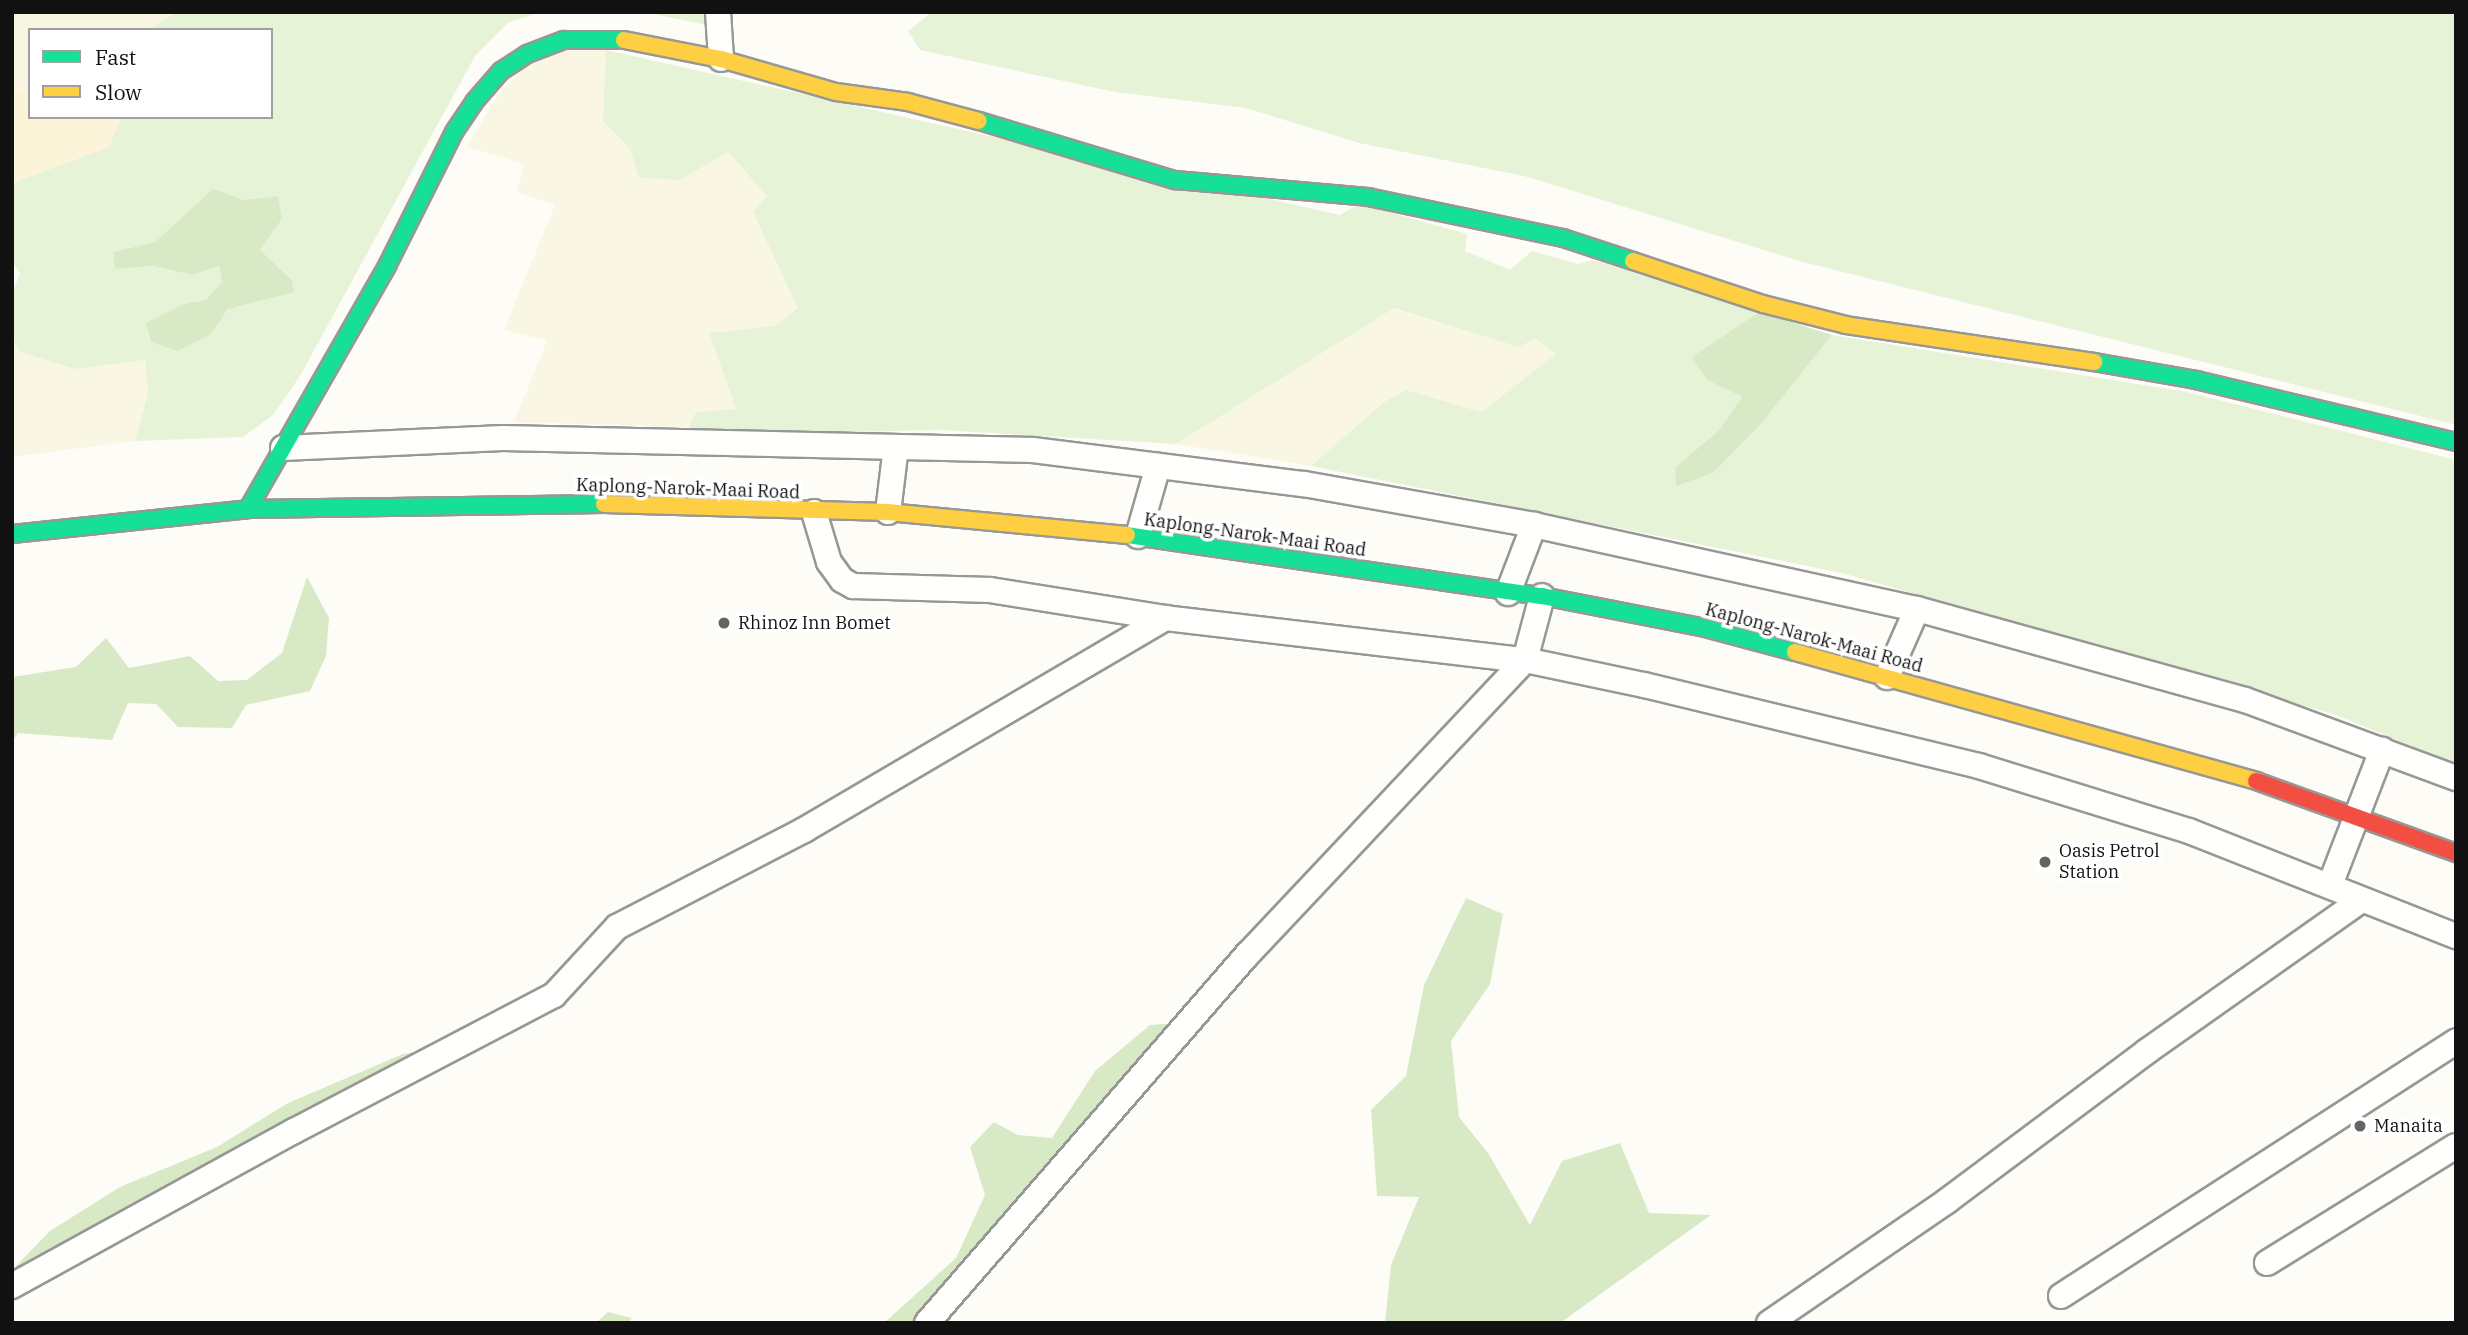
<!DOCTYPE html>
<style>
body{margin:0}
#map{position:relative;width:2468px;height:1335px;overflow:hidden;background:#fdfcf7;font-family:"IBM Plex Serif",serif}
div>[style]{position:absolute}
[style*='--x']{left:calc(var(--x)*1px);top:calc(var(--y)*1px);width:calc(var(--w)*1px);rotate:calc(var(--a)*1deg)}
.farmland>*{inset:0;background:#f9f7e4}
.green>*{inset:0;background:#e7f3d7}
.forest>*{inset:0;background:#d8eac5}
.sand>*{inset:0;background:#fcf4d9}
.roads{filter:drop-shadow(2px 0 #979795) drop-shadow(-2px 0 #979795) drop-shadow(0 2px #979795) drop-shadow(0 -2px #979795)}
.street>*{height:24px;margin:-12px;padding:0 12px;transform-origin:12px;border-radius:12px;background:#fffffe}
.fast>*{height:16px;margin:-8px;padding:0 8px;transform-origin:8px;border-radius:8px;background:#16e098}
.slow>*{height:16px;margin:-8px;padding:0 8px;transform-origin:8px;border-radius:8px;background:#ffcf43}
.jam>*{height:16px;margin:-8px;padding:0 8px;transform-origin:8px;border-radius:8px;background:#f24e42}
.dots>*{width:19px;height:19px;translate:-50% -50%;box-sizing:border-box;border:4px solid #fff;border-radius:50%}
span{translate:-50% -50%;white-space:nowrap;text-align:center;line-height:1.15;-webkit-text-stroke:7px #fff;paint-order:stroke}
.street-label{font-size:18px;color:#111}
.poi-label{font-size:18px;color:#111}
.left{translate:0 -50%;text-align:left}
.frame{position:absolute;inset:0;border:14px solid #111;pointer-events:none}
.legend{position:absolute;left:28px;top:28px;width:245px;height:91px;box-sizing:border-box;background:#fff;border:2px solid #a0a0a0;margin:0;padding:9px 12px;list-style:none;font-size:21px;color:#111}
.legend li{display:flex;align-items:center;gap:14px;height:35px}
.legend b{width:35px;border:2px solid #a0a0a0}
</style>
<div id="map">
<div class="farmland">
<div style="clip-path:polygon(12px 12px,176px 12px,148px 30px,30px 30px,30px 86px,12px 93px)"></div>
<div style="clip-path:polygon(561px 49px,606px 50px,603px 121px,630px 149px,639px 178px,680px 180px,728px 152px,768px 196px,753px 212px,799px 308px,774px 326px,709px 333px,736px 409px,696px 412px,689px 427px,514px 422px,547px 341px,504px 330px,555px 205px,517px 192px,524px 164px,467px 147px,494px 101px,520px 71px)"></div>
<div style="clip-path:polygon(1393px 308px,1518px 347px,1536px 339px,1556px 354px,1481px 412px,1406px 391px,1384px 402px,1311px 466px,1176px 444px)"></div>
<div style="clip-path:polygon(12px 337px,20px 352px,75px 369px,145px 360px,148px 393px,135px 441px,12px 457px)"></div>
</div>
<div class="green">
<div style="clip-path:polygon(evenodd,176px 12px,540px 12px,508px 23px,475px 56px,300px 376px,273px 415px,243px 437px,135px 441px,148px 393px,145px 360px,75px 369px,20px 352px,12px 337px,12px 293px,20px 274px,12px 261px,12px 183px,109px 147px,121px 117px,271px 117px,271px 30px,148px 30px,176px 12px,213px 190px,244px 200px,277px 196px,282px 219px,260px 250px,292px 280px,228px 309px,211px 334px,184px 304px,206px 300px,222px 282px,219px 266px,193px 275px,151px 266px,115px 269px,113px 252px,155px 242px,213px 190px)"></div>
<div style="clip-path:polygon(643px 12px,706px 12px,707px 25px)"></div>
<div style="clip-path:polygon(932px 12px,2456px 12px,2456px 425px,1803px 262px,1528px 177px,1359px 143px,1246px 108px,1115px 92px,920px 50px,908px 31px)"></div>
<div style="clip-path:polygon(606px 50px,1340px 215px,1359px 204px,1467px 234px,1465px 251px,1510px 270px,1532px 251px,1578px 264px,1593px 260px,1759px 312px,1707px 380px,1742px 397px,1720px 429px,1676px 468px,1676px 485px,1713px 473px,1761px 424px,1832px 335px,2187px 392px,2456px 460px,2456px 764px,2336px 715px,1842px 573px,1311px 466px,1384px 402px,1406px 390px,1481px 412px,1556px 354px,1536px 339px,1518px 347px,1394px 308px,1176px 444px,941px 430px,702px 435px,689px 427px,696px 412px,736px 409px,709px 333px,774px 326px,798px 308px,753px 212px,767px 196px,728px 152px,680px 180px,639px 178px,630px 149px,603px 121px)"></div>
</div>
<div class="forest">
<div style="clip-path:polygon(213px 189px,244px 200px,278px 196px,282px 219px,260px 250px,292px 280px,294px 292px,228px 309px,211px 334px,178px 351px,151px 342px,146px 323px,184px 304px,206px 300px,222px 282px,219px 266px,193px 275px,152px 266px,115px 269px,113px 252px,155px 242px)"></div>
<div style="clip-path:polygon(1759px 312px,1832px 335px,1761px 424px,1713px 473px,1676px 486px,1675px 468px,1720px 429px,1742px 397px,1707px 380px,1692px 357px)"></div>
<div style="clip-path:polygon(307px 577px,329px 618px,326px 656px,310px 691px,246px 705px,232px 728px,178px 727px,156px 704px,128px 703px,112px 740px,18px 733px,12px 742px,12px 677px,76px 667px,106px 638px,129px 668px,190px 656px,218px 681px,247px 680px,282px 653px)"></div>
<div style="clip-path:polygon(1466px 898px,1503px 914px,1490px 984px,1451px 1041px,1459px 1117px,1488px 1153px,1530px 1225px,1562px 1161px,1620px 1143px,1649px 1213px,1711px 1215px,1560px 1323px,1385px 1323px,1391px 1265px,1419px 1197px,1377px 1196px,1371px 1110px,1406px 1076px,1424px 985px)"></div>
<div style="clip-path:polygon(1176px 1023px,920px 1323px,884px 1323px,956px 1258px,985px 1195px,970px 1147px,994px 1122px,1018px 1135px,1052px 1138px,1095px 1071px,1150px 1025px)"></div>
<div style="clip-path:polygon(447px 1047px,12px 1280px,12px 1270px,50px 1231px,120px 1187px,217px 1147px,288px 1103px,403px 1054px)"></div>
<div style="clip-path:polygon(608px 1312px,632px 1318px,628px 1323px,596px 1323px)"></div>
</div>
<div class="sand">
<div style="clip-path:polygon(30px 86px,30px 117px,121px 117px,109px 147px,12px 183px,12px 93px)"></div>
</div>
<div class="roads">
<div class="street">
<div style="--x:718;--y:12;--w:47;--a:86.3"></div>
<div style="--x:283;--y:448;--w:220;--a:-2.6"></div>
<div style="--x:503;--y:438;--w:530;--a:1.3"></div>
<div style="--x:1033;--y:450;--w:273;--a:7.2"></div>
<div style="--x:1304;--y:484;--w:234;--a:10.1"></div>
<div style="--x:1534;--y:525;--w:392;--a:12.4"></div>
<div style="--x:1917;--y:609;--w:340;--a:15.5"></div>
<div style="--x:2245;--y:700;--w:225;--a:20.3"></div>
<div style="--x:814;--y:512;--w:52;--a:73.3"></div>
<div style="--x:829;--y:562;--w:22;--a:54"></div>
<div style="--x:842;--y:580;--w:13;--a:29"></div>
<div style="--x:853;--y:586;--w:137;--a:1.7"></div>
<div style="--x:990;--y:590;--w:177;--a:9.1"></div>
<div style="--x:1165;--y:618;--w:362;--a:6.7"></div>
<div style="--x:1525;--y:660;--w:122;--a:11.9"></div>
<div style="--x:1644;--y:685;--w:345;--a:13.6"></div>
<div style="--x:1979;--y:766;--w:220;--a:17.2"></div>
<div style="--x:2189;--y:831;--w:287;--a:21.5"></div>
<div style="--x:888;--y:512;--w:65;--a:-83"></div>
<div style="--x:1138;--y:536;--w:73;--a:-74.1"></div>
<div style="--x:1508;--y:593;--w:73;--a:-69.1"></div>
<div style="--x:1887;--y:677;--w:74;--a:-66.2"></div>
<div style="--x:2330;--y:885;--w:145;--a:-68.9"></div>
<div style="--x:2267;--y:1263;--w:222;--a:-31.8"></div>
<div style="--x:12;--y:1286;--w:322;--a:-28.8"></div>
<div style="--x:294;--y:1131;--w:293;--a:-27.6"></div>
<div style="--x:554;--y:995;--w:93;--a:-47.2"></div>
<div style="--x:617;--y:927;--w:211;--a:-27.4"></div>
<div style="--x:804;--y:830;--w:419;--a:-30.4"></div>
<div style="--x:2061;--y:1296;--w:470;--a:-32.8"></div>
<div style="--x:927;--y:1323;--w:489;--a:-49"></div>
<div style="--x:1248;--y:954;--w:404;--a:-46.7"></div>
<div style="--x:1525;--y:660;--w:66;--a:-75.1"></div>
<div style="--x:1769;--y:1323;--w:216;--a:-34.4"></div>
<div style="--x:1947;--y:1201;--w:249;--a:-36.8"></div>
<div style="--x:2146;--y:1052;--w:262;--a:-35.2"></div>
</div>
<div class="fast">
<div style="--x:979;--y:121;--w:205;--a:16.8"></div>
<div style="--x:1175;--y:180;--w:194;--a:5"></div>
<div style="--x:1368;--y:197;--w:199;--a:11.9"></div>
<div style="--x:1563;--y:238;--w:74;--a:18.2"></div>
<div style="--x:2094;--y:362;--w:104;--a:10"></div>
<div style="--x:2196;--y:380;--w:267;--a:13.4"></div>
<div style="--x:248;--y:509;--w:280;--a:-60.2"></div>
<div style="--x:387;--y:266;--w:150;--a:-63.4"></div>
<div style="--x:454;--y:132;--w:36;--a:-56"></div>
<div style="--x:474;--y:102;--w:41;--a:-48.9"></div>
<div style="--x:501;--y:71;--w:31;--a:-33"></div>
<div style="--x:527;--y:54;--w:40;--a:-21"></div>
<div style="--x:564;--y:40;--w:60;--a:0"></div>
<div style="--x:12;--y:534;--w:237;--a:-6"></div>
<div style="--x:248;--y:509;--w:356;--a:-0.8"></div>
<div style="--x:1127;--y:535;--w:419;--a:8.4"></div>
<div style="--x:1542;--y:596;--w:166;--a:11.1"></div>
<div style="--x:1705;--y:628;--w:93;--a:14.9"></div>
</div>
<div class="slow">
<div style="--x:624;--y:40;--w:99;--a:11.1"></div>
<div style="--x:721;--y:59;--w:120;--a:16"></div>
<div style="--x:836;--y:92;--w:73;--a:7.9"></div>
<div style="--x:908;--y:102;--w:73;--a:15"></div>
<div style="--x:1633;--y:261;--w:137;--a:18.3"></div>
<div style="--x:1763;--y:304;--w:86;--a:14.2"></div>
<div style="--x:1846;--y:325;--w:251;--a:8.5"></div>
<div style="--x:604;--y:504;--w:284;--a:1.6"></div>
<div style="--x:888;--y:512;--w:240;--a:5.5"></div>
<div style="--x:1795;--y:652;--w:479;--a:15.6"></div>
</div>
<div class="jam">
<div style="--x:2256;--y:781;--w:213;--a:19.8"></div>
</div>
</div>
<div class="dots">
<div style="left:724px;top:623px;background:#646362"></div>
<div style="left:2045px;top:862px;background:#646362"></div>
<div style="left:2360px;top:1126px;background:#646362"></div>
</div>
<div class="street-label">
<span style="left:688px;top:489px;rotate:2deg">Kaplong-Narok-Maai Road</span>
<span style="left:1255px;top:535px;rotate:8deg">Kaplong-Narok-Maai Road</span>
<span style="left:1814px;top:638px;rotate:15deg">Kaplong-Narok-Maai Road</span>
</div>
<div class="poi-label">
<span class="left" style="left:738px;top:623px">Rhinoz Inn Bomet</span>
<span class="left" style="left:2059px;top:862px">Oasis Petrol<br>Station</span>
<span class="left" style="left:2374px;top:1126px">Manaita</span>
</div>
<div class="frame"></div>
<ul class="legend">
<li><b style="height:9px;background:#16e098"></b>Fast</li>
<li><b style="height:9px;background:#ffcf43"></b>Slow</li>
</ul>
</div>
